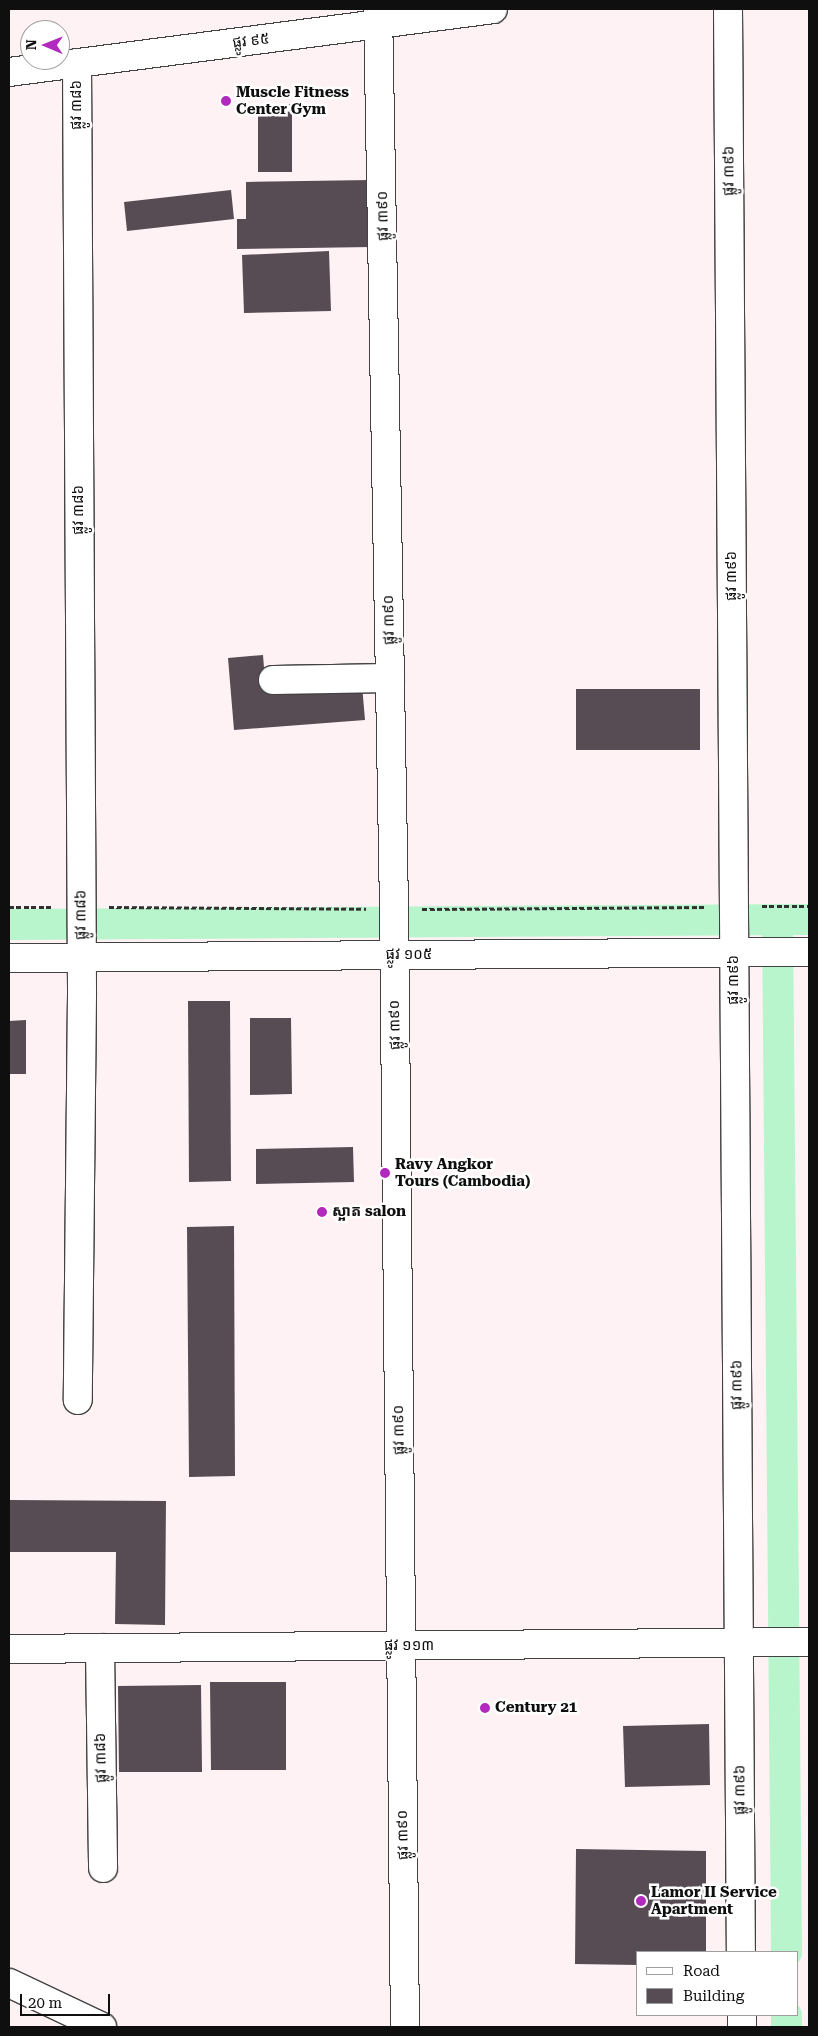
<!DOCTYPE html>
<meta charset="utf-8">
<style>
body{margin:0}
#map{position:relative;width:818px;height:2036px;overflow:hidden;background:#fff2f5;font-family:"Roboto Serif","Noto Sans Khmer",serif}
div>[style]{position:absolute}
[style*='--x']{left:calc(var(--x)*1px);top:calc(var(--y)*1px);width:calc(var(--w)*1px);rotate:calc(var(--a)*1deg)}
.canal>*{height:31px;margin:-15.5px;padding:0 15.5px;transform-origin:15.5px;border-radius:15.5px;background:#b8f5cd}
.building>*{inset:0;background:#584c54}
.path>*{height:3px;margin-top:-1.5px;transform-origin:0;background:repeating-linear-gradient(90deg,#313131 0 5px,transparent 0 7.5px)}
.roads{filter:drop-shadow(1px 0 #424242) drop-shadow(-1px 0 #424242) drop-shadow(0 1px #424242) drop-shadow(0 -1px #424242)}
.minor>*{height:28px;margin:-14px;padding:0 14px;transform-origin:14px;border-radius:14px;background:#fff}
.dots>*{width:14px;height:14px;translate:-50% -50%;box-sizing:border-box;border:2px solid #fff;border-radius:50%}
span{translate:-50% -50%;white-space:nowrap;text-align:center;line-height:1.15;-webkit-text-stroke:5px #fff;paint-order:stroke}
.street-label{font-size:15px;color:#0f0f0f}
.poi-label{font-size:15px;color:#0f0f0f;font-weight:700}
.left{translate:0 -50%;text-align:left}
.frame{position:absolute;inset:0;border:10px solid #0f0f0f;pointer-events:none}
.legend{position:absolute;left:636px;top:1951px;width:162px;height:65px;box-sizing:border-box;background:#fff;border:1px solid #9f9f9f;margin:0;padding:6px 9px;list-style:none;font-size:15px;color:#0f0f0f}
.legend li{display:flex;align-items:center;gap:10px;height:25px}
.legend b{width:25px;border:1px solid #9f9f9f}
.north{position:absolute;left:20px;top:20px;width:50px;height:50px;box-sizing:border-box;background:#fff;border:1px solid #9f9f9f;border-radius:50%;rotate:271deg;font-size:14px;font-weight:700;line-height:20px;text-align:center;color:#0f0f0f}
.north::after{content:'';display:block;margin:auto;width:18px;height:22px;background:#b229be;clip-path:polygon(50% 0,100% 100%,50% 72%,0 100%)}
.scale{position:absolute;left:20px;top:1994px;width:90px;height:22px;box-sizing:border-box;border:2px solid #0f0f0f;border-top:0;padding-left:6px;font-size:15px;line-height:18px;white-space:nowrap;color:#0f0f0f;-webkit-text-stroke:4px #fff;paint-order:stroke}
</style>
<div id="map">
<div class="canal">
<div style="--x:777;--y:919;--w:1033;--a:89.5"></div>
<div style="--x:9;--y:924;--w:800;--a:-0.36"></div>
<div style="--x:786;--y:2015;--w:12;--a:90"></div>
</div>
<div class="building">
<div style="clip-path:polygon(258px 104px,292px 104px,292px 172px,258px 172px)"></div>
<div style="clip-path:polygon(371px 180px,372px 247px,237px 249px,237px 219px,246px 219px,246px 182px)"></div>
<div style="clip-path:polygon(231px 190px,234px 219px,127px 231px,124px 202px)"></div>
<div style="clip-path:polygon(329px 251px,331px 311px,244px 313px,242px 255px)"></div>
<div style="clip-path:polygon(263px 655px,266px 693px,362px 685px,365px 720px,234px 730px,228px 658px)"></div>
<div style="clip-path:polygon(576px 689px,700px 689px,700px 750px,576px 750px)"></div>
<div style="clip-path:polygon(188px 1001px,230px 1001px,231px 1181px,189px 1182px)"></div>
<div style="clip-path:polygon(250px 1018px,291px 1018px,292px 1094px,250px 1095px)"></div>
<div style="clip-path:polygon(26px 1020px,26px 1074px,9px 1074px,9px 1021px)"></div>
<div style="clip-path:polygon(353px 1147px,354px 1182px,256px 1184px,256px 1149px)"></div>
<div style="clip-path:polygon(234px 1226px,235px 1476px,189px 1477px,187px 1227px)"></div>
<div style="clip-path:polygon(9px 1500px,166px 1501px,165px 1625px,115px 1624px,116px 1552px,9px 1552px)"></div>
<div style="clip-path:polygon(210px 1682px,286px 1682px,286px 1770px,211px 1770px)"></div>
<div style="clip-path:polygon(201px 1685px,202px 1772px,119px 1772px,118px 1686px)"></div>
<div style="clip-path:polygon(709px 1724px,710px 1785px,625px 1787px,623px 1726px)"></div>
<div style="clip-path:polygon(576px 1849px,706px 1851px,706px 1952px,637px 1952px,637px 1965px,575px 1964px)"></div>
</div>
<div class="path">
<div style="--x:762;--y:906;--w:47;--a:0"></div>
<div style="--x:9;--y:907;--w:44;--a:0"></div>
<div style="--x:109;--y:907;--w:257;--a:0.4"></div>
<div style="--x:422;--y:909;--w:284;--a:-0.4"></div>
</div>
<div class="roads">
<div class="minor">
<div style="--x:378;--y:9;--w:900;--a:88.98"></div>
<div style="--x:394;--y:909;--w:1118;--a:89.44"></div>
<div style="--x:728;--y:9;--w:1943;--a:89.62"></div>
<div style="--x:77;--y:63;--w:932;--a:89.69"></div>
<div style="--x:82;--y:995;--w:405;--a:90.6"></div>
<div style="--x:9;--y:72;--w:488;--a:-7.4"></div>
<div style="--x:273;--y:680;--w:117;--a:-1"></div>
<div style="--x:9;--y:958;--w:800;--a:-0.43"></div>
<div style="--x:100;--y:1648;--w:220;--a:89.2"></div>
<div style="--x:9;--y:1649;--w:800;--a:-0.5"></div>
<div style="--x:9;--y:1983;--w:103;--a:25.3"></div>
<div style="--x:742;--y:2015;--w:12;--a:90"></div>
</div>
</div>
<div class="dots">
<div style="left:226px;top:101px;background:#b229be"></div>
<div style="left:385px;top:1173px;background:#b229be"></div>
<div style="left:322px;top:1212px;background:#b229be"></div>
<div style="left:485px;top:1708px;background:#b229be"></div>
<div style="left:641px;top:1901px;background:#b229be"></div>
</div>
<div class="street-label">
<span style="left:251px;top:41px;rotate:-7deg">ផ្លូវ ៩៥</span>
<span style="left:77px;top:105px;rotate:-90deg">ផ្លូវ ៣៨៦</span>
<span style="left:729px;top:171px;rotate:-90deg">ផ្លូវ ៣៩៦</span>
<span style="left:383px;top:216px;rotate:-91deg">ផ្លូវ ៣៩០</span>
<span style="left:79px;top:510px;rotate:-90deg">ផ្លូវ ៣៨៦</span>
<span style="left:732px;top:576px;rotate:-90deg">ផ្លូវ ៣៩៦</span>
<span style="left:389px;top:620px;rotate:-91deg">ផ្លូវ ៣៩០</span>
<span style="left:81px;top:915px;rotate:-90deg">ផ្លូវ ៣៨៦</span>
<span style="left:409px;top:955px">ផ្លូវ ១០៥</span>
<span style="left:734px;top:980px;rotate:-90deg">ផ្លូវ ៣៩៦</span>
<span style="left:395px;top:1025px;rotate:-91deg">ផ្លូវ ៣៩០</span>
<span style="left:737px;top:1385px;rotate:-90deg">ផ្លូវ ៣៩៦</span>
<span style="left:399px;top:1430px;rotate:-91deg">ផ្លូវ ៣៩០</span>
<span style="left:409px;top:1646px">ផ្លូវ ១១៣</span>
<span style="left:101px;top:1758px;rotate:-91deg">ផ្លូវ ៣៨៦</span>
<span style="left:740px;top:1790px;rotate:-90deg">ផ្លូវ ៣៩៦</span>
<span style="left:403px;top:1835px;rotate:-91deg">ផ្លូវ ៣៩០</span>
</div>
<div class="poi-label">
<span class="left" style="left:236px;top:101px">Muscle Fitness<br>Center Gym</span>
<span class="left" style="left:395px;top:1173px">Ravy Angkor<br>Tours (Cambodia)</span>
<span class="left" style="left:332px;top:1212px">ស្អាត salon</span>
<span class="left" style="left:495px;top:1708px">Century 21</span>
<span class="left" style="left:651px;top:1901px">Lamor II Service<br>Apartment</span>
</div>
<div class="frame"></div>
<ul class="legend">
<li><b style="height:6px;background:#fff"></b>Road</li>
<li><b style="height:14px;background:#584c54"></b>Building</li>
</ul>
<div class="north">N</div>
<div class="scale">20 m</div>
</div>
